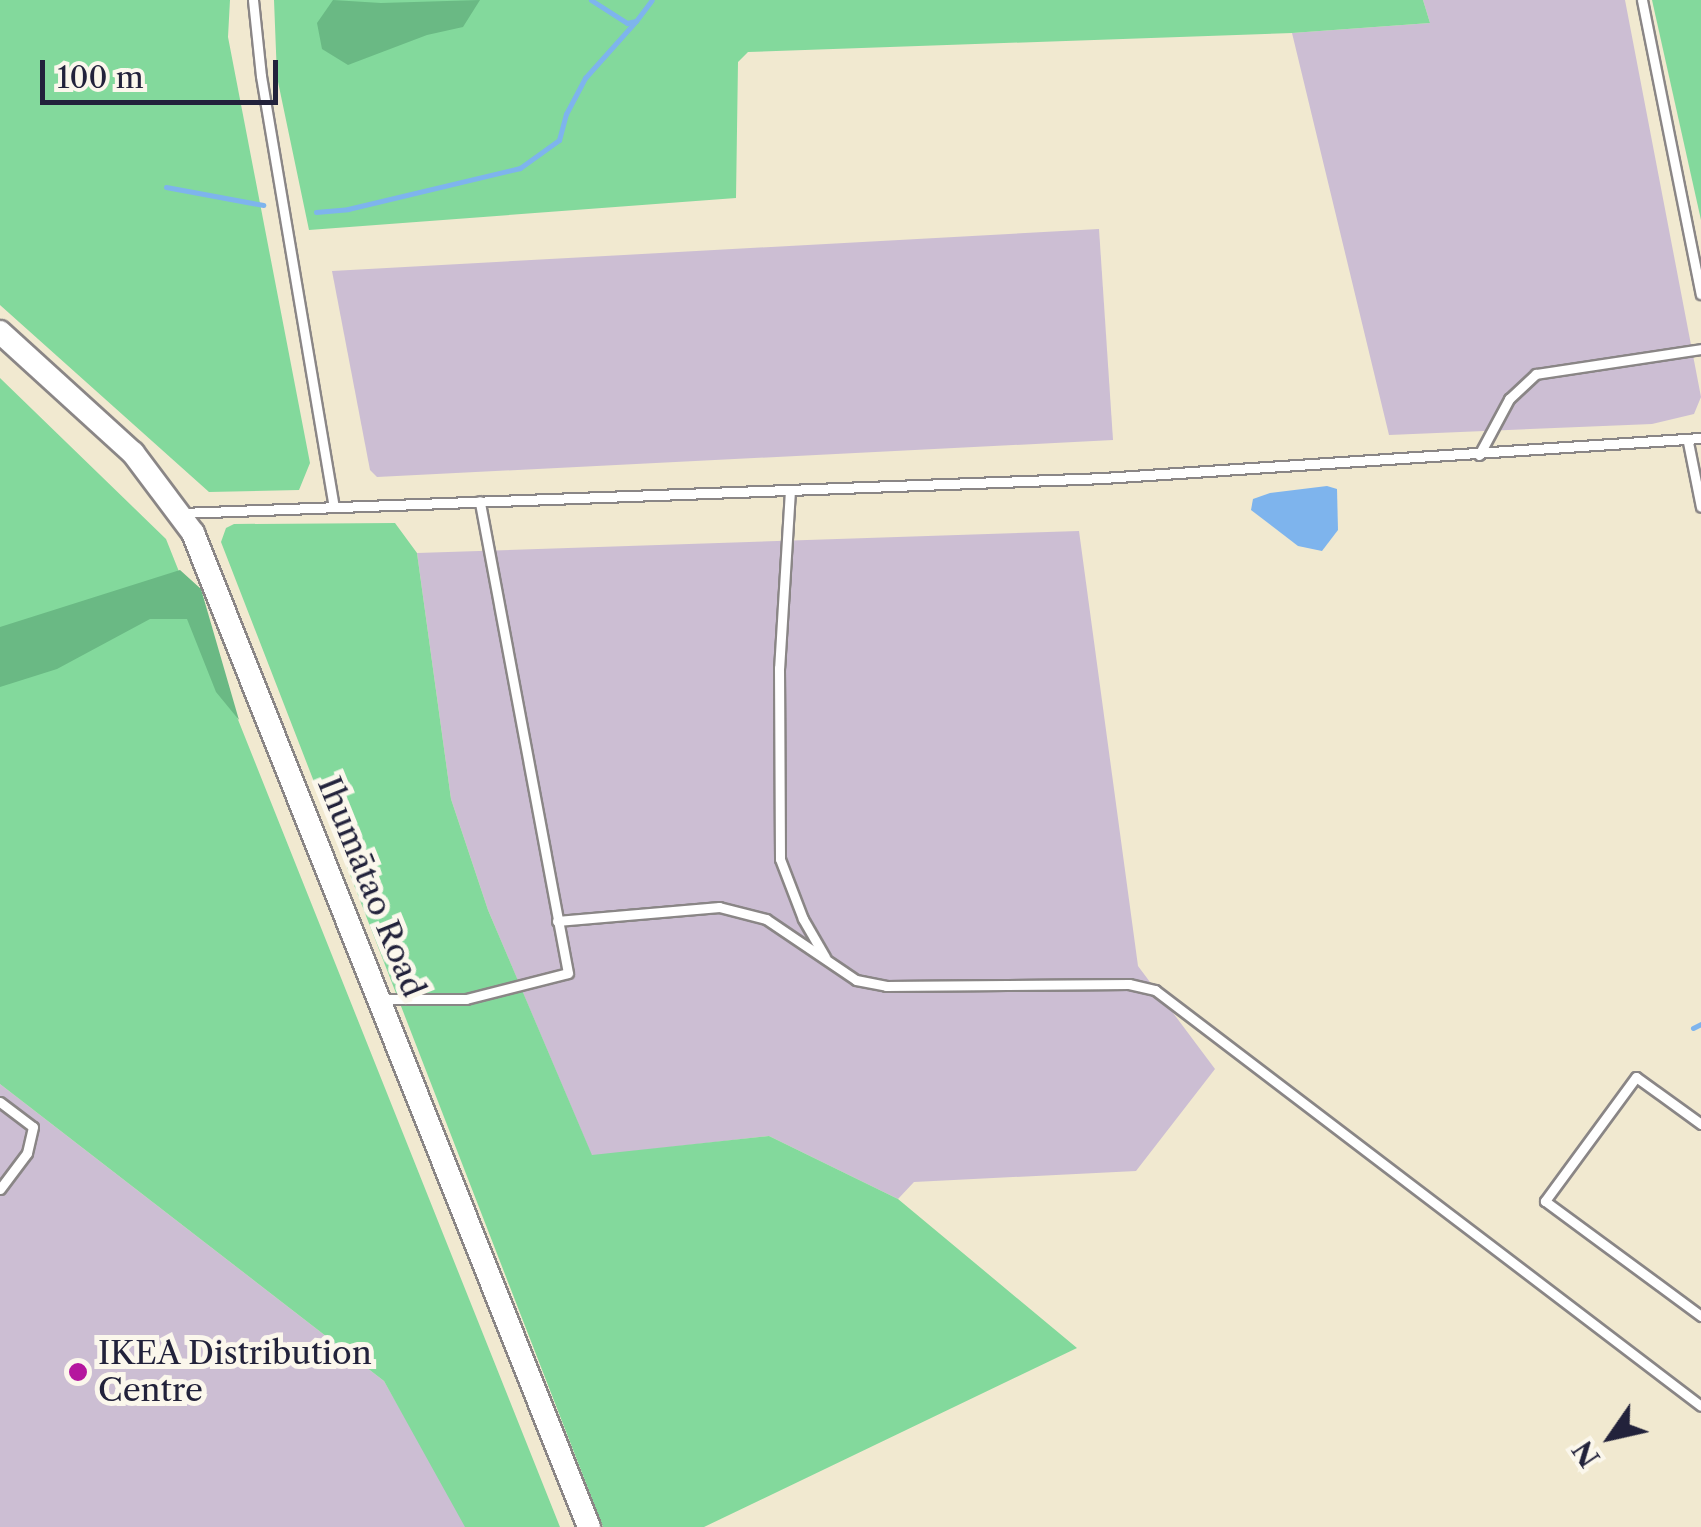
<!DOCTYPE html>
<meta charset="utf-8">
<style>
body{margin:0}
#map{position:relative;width:1701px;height:1527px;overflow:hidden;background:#f1e9d0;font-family:"Libre Caslon Text",serif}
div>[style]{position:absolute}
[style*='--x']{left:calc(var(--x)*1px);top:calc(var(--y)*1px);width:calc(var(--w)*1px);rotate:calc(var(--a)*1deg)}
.industrial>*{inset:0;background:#ccbed3}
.green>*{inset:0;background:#83d99c}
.forest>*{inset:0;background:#6ab984}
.water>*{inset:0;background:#7eb4ed}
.stream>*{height:5px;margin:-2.5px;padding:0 2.5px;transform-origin:2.5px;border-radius:2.5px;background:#7eb4ed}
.roads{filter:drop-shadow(2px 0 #8a8686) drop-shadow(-2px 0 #8a8686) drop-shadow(0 2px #8a8686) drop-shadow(0 -2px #8a8686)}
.service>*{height:9px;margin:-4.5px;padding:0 4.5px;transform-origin:4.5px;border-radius:4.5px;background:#fff}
.tertiary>*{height:22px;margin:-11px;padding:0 11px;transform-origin:11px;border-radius:11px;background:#fff}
.dots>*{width:28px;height:28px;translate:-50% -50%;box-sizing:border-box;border:5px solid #fbf7ec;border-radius:50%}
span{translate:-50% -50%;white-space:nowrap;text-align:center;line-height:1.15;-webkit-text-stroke:10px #fbf7ec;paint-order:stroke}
.street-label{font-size:32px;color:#22223b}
.poi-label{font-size:32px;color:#22223b}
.left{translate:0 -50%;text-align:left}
.north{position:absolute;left:1561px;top:1387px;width:100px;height:100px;-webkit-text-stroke:8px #fbf7ec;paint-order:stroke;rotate:236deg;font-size:28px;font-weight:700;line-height:40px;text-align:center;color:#22223b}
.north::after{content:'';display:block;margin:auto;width:35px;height:45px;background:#22223b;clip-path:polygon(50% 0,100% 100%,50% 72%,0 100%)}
.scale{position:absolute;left:40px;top:60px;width:238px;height:45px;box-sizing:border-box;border:5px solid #22223b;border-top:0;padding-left:12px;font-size:30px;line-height:35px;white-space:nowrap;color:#22223b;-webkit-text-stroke:8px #fbf7ec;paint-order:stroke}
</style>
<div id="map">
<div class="industrial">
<div style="clip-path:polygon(1423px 0,1625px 0,1701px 397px,1694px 414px,1652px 424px,1389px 435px,1292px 33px,1430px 23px)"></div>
<div style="clip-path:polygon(1099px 229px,1113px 440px,377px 477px,370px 470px,332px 271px)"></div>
<div style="clip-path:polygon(1079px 531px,1138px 966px,1215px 1069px,1136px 1171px,914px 1182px,898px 1199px,769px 1136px,592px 1156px,488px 910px,451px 799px,417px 553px)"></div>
<div style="clip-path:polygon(0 1084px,384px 1381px,468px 1527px,0 1527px)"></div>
</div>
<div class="green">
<div style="clip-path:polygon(0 0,230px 0,228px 37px,310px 463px,299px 490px,209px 492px,0 305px)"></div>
<div style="clip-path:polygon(274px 0,1423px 0,1430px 23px,1292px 33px,748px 52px,738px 62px,736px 198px,309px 230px,277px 77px)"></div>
<div style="clip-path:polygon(1652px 0,1701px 0,1701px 220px)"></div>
<div style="clip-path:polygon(0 378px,166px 539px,560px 1527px,465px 1527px,384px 1381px,0 1084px)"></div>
<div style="clip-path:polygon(395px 523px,417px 553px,451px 799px,488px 910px,592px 1155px,769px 1136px,898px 1199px,1077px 1348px,704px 1527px,603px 1527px,221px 542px,226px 528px,234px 524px)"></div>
</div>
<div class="forest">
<div style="clip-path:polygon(333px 0,381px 3px,480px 0,463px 27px,427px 35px,348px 65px,322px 49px,317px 23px)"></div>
<div style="clip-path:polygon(180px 570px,201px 589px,239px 720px,216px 692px,187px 619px,150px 619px,57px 669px,0 687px,0 627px)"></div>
</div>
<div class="water">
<div style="clip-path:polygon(1327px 486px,1337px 489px,1338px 530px,1322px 551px,1298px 546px,1251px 510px,1253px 499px,1270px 493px)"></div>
</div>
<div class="stream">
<div style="--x:591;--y:0;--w:43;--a:32.6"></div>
<div style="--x:627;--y:23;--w:9;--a:-13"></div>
<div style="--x:636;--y:21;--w:26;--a:-53"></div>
<div style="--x:166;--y:187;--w:99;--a:10.5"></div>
<div style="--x:316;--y:212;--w:32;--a:-5"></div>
<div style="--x:348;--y:209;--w:177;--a:-13.4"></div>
<div style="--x:520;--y:168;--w:48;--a:-35.7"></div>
<div style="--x:559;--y:140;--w:27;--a:-75"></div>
<div style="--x:566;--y:114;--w:41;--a:-62.2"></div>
<div style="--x:585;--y:78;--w:76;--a:-48.2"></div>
<div style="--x:1693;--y:1028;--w:9;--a:-27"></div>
</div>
<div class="roads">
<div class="service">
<div style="--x:253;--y:0;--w:76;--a:84"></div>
<div style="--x:261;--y:76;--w:437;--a:80.4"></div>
<div style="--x:1642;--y:0;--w:300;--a:78.7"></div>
<div style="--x:1688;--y:442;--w:66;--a:78.7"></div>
<div style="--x:1479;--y:455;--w:64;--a:-61.8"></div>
<div style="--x:1509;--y:399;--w:37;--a:-43"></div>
<div style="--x:1536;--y:374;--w:167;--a:-8.6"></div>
<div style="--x:790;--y:490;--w:178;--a:93.5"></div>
<div style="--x:779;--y:668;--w:191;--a:89.7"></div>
<div style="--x:780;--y:859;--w:64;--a:69"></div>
<div style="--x:803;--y:919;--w:44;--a:59.9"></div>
<div style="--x:181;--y:513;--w:923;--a:-2.17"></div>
<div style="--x:1103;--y:478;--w:599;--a:-3.83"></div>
<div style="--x:557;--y:921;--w:163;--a:-4.9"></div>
<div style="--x:719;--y:907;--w:49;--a:14.3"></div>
<div style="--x:766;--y:919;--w:109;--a:34.1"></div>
<div style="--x:856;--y:980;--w:31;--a:11"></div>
<div style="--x:886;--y:986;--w:243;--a:-0.5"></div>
<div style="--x:1129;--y:984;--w:27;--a:13"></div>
<div style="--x:1155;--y:990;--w:686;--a:37.3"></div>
<div style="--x:380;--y:999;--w:86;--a:0"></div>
<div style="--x:466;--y:999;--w:105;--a:-14.3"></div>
<div style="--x:568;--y:973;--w:480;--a:-100.6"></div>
<div style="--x:0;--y:1102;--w:41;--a:37.1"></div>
<div style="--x:33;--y:1127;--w:27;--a:103"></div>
<div style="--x:27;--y:1153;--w:45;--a:126.9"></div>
<div style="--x:1701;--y:1124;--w:80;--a:-144.1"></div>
<div style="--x:1636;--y:1077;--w:154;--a:126.3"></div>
<div style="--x:1545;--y:1201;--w:194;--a:36.4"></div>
</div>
<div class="tertiary">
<div style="--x:0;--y:332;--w:180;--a:42.3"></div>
<div style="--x:133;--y:453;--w:100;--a:53.1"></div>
<div style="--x:193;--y:533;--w:1070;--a:68.28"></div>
</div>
</div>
<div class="dots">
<div style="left:78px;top:1372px;background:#b5179e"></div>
</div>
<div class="street-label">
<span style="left:371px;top:887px;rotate:68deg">Ihumātao Road</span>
</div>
<div class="poi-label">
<span class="left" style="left:98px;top:1372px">IKEA Distribution<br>Centre</span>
</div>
<div class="north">N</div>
<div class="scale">100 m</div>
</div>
